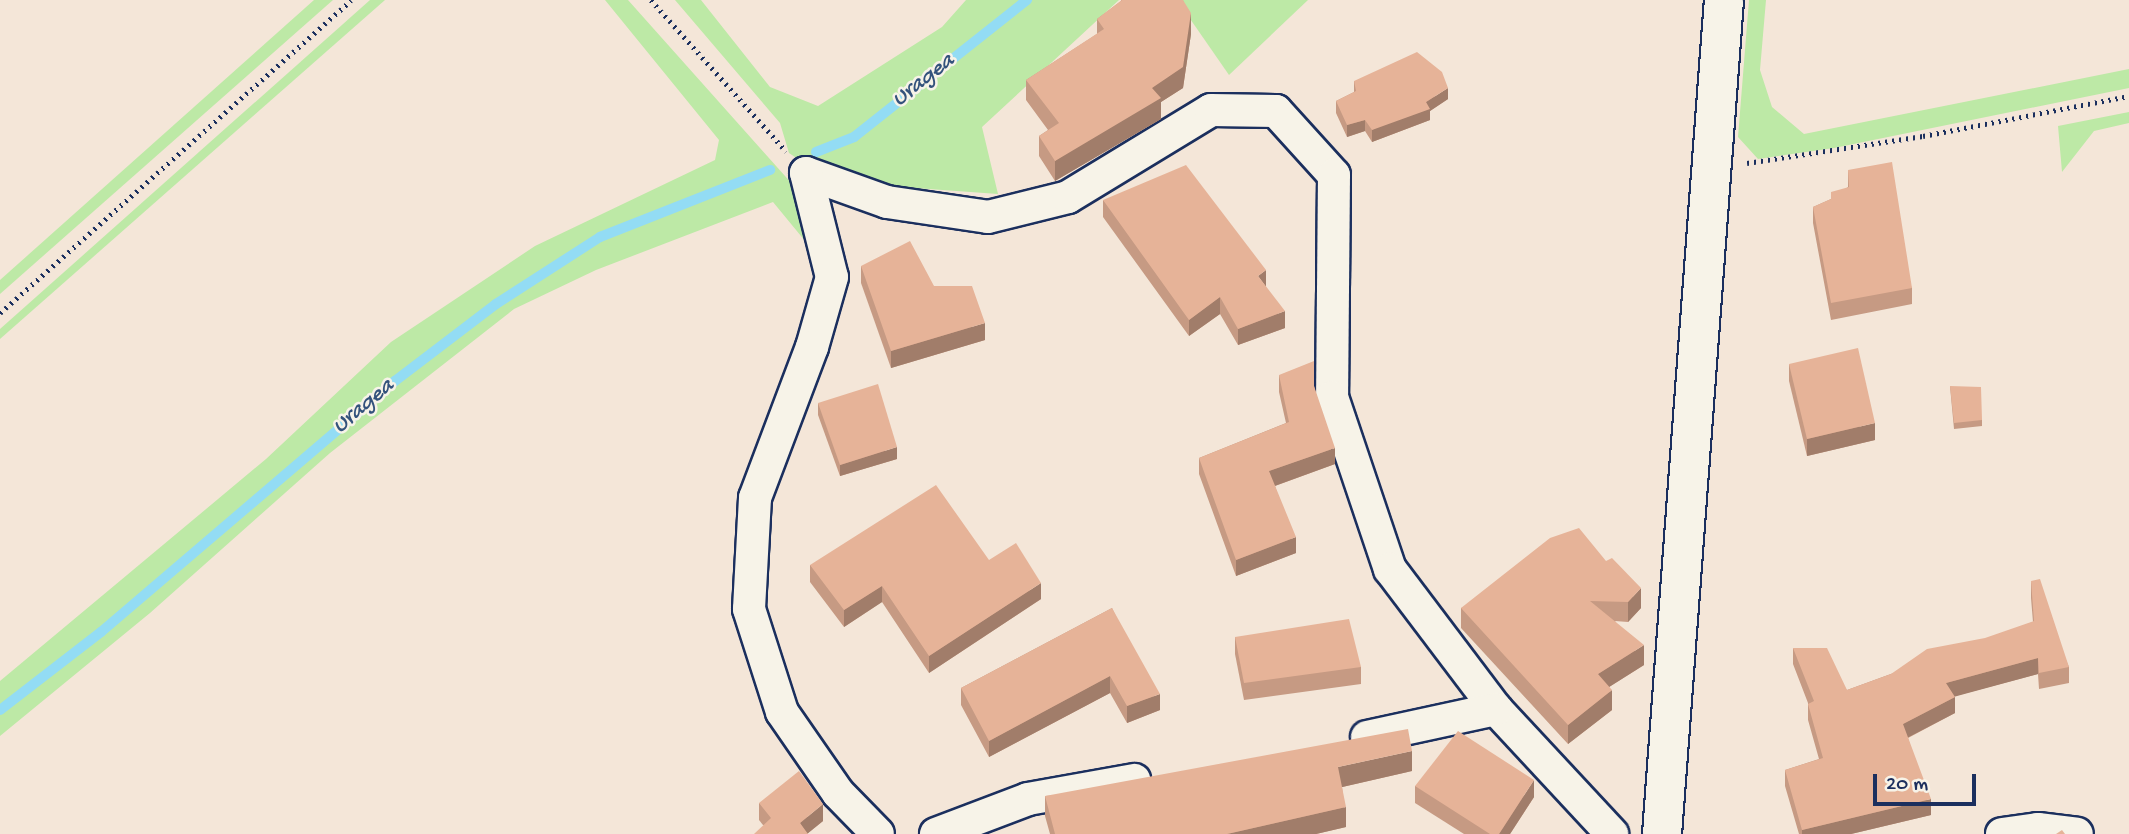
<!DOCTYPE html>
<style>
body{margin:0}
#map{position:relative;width:2129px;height:834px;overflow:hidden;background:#f4e6d8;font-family:"Gochi Hand",sans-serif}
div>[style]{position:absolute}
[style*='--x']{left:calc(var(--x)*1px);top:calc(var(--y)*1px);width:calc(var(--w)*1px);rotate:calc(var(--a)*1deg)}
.green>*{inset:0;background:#bde9a6}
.stream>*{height:10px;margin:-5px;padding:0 5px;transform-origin:5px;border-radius:5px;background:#93dcf4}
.path>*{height:4.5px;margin-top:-2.25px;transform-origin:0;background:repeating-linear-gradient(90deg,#1b2f5e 0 2px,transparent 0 7px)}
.roads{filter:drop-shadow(2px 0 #1b2f5e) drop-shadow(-2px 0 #1b2f5e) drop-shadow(0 2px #1b2f5e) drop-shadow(0 -2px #1b2f5e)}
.street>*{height:32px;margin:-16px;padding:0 16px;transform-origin:16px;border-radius:16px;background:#f7f3e8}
.secondary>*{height:38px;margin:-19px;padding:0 19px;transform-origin:19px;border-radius:19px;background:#f7f3e8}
.wall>*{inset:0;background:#c69a83}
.shaded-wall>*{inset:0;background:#a17d6a}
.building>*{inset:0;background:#e6b398}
span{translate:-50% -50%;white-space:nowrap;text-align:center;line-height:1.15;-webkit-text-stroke:5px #f7f3e8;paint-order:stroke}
.water-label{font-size:23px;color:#33527c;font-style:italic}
.scale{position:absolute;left:1873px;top:774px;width:103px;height:32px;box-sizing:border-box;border:4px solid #1b2f5e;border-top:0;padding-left:9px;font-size:21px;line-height:24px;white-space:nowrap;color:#1b2f5e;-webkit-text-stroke:5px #f7f3e8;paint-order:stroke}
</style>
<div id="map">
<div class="green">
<div style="clip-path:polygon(314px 0,333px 0,0 294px,0 280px)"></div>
<div style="clip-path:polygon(370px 0,385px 0,0 339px,0 329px)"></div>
<div style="clip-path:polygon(605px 0,628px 0,802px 195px,810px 247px,773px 202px,596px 270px,514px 309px,330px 453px,150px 613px,0 736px,0 681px,266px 459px,391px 342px,535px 246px,715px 160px,719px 140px)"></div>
<div style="clip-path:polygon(675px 0,701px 0,770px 87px,818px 106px,942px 27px,966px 0,1119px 0,982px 127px,998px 194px,832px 182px,789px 153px,780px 123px)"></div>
<div style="clip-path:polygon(1177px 0,1308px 0,1229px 75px)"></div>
<div style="clip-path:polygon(1749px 0,1766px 0,1760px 70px,1772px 107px,1804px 134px,2129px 69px,2129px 88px,1834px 148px,1758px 159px,1738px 137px)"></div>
<div style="clip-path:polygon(2129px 112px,2129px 123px,2094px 131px,2062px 172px,2058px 126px)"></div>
</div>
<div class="stream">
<div style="--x:816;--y:152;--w:41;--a:-21.5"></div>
<div style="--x:854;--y:137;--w:221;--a:-38.4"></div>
<div style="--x:0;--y:710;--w:128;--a:-37.7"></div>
<div style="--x:101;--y:632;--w:387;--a:-40.5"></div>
<div style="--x:395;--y:381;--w:127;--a:-37.3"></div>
<div style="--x:496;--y:304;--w:124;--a:-32.8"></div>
<div style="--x:600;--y:237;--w:183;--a:-21.5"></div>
</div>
<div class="path">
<div style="--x:651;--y:0;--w:203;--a:48.2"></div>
<div style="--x:1747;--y:163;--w:178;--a:-8.7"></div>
<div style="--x:1923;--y:136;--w:210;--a:-11"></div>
<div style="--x:0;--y:313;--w:470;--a:-41.7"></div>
</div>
<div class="roads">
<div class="street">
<div style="--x:806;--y:173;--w:86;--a:19.7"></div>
<div style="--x:887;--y:202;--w:102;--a:8.4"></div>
<div style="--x:988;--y:217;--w:82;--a:-14"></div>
<div style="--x:1068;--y:197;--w:167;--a:-31.3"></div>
<div style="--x:1211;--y:110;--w:65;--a:0.9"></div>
<div style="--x:1276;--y:111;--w:86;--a:47.8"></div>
<div style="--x:1334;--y:175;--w:222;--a:90.5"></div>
<div style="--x:1332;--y:397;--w:182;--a:71.4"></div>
<div style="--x:1390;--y:569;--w:176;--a:52.9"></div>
<div style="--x:1496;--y:709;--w:171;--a:47.1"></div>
<div style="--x:806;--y:173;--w:107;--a:76"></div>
<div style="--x:832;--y:277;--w:73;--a:105.9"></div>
<div style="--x:812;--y:347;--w:161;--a:110.7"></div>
<div style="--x:755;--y:498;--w:111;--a:93.1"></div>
<div style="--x:749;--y:609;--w:108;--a:72.2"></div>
<div style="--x:782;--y:712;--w:98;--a:55.3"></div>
<div style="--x:838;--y:793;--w:57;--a:45.7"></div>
<div style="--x:1367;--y:737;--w:132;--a:-12.2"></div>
<div style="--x:936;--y:834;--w:98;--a:-20.8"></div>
<div style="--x:1028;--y:799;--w:108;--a:-10.2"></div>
<div style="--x:2002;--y:834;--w:36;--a:-8"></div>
<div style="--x:2038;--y:829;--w:39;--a:7"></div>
</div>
<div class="secondary">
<div style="--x:1662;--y:834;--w:836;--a:-85.75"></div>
</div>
</div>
<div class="wall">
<div style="clip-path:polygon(1121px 0,1183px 0,1191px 34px,1183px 88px,1161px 102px,1161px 119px,1055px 181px,1039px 156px,1039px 136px,1048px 130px,1026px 100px,1026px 80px,1097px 34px,1097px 19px,1121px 1px)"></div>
<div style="clip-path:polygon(1354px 81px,1448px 99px,1430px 111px,1430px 120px,1372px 142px,1365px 131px,1347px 137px,1336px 113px,1336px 101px,1354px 92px)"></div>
<div style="clip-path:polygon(1848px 170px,1912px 288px,1912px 304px,1831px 320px,1813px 223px,1813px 207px,1831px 199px,1848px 187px)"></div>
<div style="clip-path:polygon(1103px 200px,1266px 287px,1285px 328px,1238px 345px,1220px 314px,1189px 336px,1103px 217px)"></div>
<div style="clip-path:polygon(861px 266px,934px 286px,985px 340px,891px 368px,861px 283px)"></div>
<div style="clip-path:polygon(1789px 364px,1875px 440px,1807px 456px,1789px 381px)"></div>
<div style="clip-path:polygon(1279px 375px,1314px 386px,1335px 464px,1275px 486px,1296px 553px,1236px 576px,1199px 474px,1199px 458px,1286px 423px,1279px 392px)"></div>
<div style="clip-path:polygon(1950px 386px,1982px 420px,1982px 426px,1954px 429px)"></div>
<div style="clip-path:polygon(818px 403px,897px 459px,840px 476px,818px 415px)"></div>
<div style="clip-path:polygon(989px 560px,1041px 599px,929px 673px,882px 602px,844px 627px,810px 582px,810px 565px)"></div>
<div style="clip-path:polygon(1606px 561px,1641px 608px,1628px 622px,1615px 621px,1644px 665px,1609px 687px,1612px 710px,1568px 744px,1461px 628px,1461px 608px)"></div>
<div style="clip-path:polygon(2031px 581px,2069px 667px,2069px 683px,2039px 689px,2038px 674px,1955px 696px,1955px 713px,1908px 738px,1931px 815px,1851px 834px,1799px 834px,1785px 786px,1785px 770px,1819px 759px,1808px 720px,1808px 703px,1793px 664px,1793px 648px,1847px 690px,2033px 622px,2031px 598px)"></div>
<div style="clip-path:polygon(1112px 608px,1160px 710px,1127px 723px,1110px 693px,989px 757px,961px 705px,961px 688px)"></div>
<div style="clip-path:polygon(1235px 637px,1361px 667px,1361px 684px,1244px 700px,1235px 654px)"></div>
<div style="clip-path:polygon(1412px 771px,1342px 787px,1346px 827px,1316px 834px,1050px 834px,1045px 816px,1045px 796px)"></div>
<div style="clip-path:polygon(1415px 786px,1534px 797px,1510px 834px,1464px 834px,1415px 803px)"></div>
<div style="clip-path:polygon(759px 803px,823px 821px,808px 833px,763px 825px,759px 820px)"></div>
</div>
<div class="shaded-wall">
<div style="clip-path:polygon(1191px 13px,1191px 34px,1183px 88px,1161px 102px,1161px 119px,1055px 181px,1055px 161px,1152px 88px)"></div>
<div style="clip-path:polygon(1448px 88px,1448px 99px,1430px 111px,1430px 120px,1372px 142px,1372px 130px,1426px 102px)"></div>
<div style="clip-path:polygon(1365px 120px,1365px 131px,1347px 137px,1347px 125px)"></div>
<div style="clip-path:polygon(1266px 270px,1266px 287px,1258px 276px)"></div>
<div style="clip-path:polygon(1220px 297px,1220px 314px,1189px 336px,1189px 320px)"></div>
<div style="clip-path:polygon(1285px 311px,1285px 328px,1238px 345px,1238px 329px)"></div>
<div style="clip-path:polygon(985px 323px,985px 340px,891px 368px,891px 351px)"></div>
<div style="clip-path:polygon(1875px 423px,1875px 440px,1807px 456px,1807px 439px)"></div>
<div style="clip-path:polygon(897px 447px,897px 459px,840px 476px,840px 465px)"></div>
<div style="clip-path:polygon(1335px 448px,1335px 464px,1269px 488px,1269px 471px)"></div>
<div style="clip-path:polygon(1296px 537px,1296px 553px,1236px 576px,1236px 560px)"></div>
<div style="clip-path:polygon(1041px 583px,1041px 599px,929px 673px,929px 656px)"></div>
<div style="clip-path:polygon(882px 586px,882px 602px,844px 627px,844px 610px)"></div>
<div style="clip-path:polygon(1641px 588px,1641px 608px,1628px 622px,1628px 602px)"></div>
<div style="clip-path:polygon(1644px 645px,1644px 665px,1598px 694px,1598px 674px)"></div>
<div style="clip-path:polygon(2038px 658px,2038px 674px,1946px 699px,1946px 683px)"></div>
<div style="clip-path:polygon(1110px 676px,1110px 693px,989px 757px,989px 741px)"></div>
<div style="clip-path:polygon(1612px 690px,1612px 710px,1568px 744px,1568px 725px)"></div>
<div style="clip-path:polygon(1160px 694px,1160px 710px,1127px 723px,1127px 706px)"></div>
<div style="clip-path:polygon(1955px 697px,1955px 713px,1903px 740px,1903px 724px)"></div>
<div style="clip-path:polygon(1412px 751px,1412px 771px,1338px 788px,1338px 767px)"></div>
<div style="clip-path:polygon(1534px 780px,1534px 797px,1510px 834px,1499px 834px)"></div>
<div style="clip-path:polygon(1931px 799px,1931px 815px,1851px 834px,1802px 834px,1802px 830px)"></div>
<div style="clip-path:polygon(823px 804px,823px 821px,807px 834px,800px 823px)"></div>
<div style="clip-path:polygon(1346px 807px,1346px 827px,1316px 834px,1227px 834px)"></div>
</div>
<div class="building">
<div style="clip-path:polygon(1122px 0,1183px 0,1191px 13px,1183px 67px,1152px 88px,1161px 98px,1055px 161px,1039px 136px,1059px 123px,1026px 80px,1104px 29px,1097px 19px)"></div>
<div style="clip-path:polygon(1417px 52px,1442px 72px,1448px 88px,1426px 102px,1430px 109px,1372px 130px,1365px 120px,1347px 125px,1336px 101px,1356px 91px,1354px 81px)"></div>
<div style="clip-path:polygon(1892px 162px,1912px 288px,1831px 303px,1813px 207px,1831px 199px,1831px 192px,1849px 187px,1848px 170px)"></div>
<div style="clip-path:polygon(1186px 165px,1266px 270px,1258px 276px,1285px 311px,1238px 329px,1220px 297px,1189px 320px,1103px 200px)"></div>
<div style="clip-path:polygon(910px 241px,934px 286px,972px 286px,985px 323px,891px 351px,861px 266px)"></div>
<div style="clip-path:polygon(1858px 348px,1875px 423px,1807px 439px,1789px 364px)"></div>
<div style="clip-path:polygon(1314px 361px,1314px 386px,1335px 448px,1269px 471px,1296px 537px,1236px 560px,1199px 458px,1289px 422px,1279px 375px)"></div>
<div style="clip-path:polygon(878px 384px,897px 447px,840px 465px,818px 403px)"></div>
<div style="clip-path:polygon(1950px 386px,1981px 387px,1982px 420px,1954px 423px)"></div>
<div style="clip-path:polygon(936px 485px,989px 560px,1016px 543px,1041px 583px,929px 656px,882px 586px,844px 610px,810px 565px)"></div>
<div style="clip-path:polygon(1579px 528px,1606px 561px,1612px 558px,1641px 588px,1628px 602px,1590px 601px,1644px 645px,1598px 674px,1612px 690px,1568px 725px,1461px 608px,1550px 538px)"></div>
<div style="clip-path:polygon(2040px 579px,2069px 667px,2039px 673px,2038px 658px,1946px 683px,1955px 697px,1903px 724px,1931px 799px,1802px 830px,1785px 770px,1823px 758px,1808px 704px,1814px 701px,1793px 648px,1827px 648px,1847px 690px,1891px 674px,1927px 649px,1985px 638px,2034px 621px,2031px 581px)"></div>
<div style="clip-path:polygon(1112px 608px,1160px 694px,1127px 706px,1110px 676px,989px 741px,961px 688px)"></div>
<div style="clip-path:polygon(1349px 619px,1361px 667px,1244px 683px,1235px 637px)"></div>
<div style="clip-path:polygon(1408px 729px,1412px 751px,1338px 767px,1346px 807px,1227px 834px,1055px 834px,1045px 796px)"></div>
<div style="clip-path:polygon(1458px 731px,1534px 780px,1499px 834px,1490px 834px,1415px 786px)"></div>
<div style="clip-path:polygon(799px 771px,823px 804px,800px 823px,808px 834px,754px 834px,771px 818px,759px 803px)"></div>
<div style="clip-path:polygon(2062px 830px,2065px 834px,2056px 834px)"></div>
</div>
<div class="water-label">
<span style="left:924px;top:81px;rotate:-38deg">Uragea</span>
<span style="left:364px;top:407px;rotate:-40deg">Uragea</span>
</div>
<div class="scale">20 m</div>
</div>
